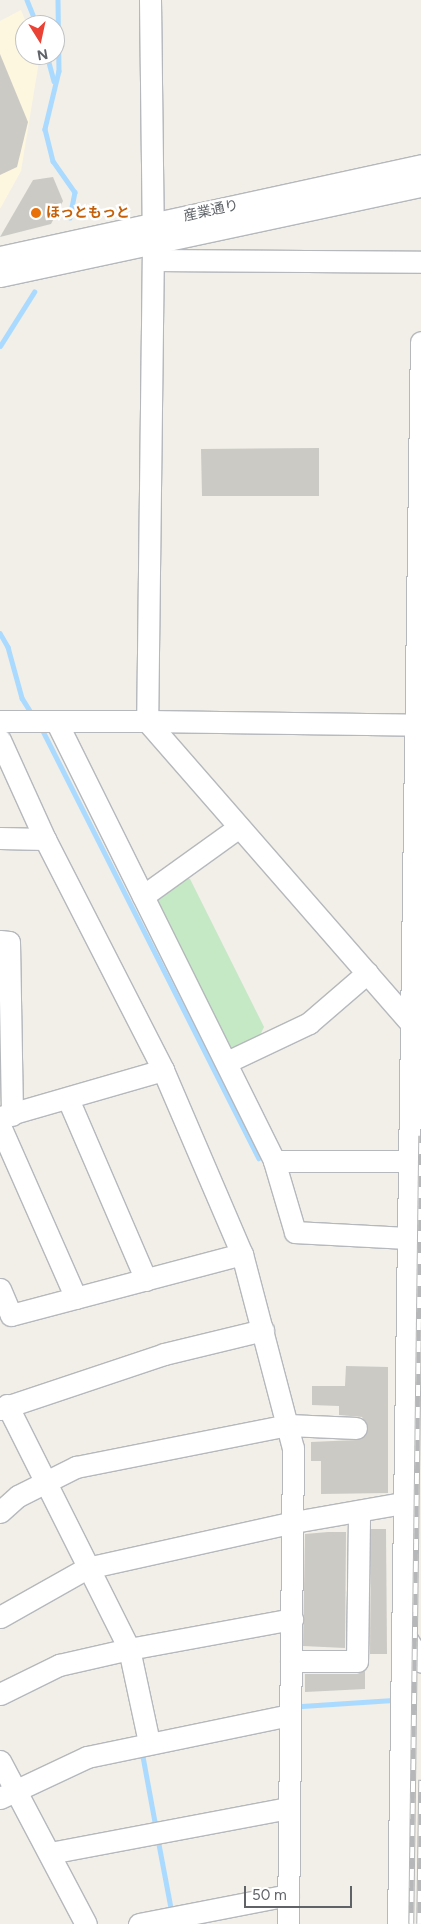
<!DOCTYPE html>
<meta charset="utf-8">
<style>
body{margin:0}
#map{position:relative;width:421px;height:1924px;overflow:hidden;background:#f1efe8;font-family:Figtree,"Noto Sans JP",sans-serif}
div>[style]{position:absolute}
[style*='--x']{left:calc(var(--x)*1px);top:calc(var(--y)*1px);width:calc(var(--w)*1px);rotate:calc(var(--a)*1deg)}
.commercial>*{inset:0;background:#fef7e0}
.green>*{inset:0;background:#c5e8c5}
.stream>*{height:4.5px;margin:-2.25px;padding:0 2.25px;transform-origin:2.25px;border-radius:2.25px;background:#aadaff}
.building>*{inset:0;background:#cccac5}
.roads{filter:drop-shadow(1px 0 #b5b8bc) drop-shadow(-1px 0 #b5b8bc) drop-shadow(0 1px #b5b8bc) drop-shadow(0 -1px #b5b8bc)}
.minor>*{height:21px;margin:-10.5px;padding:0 10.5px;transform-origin:10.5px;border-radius:10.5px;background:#fff}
.rail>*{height:5.5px;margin-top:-2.75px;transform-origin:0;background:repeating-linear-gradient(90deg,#fff 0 11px,#b6b7b8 0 22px);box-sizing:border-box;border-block:1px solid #b6b7b8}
.dots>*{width:14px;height:14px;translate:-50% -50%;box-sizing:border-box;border:2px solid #fff;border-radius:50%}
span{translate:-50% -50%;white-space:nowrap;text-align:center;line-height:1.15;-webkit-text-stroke:5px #fff;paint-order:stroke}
.street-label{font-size:14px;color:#5f6368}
.food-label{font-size:14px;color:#c56008;font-weight:700}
.left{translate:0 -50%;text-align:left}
.north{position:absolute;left:15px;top:15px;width:50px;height:50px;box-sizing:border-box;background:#fff;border:1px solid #bfc1c3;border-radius:50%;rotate:170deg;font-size:14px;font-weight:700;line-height:20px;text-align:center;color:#5f6368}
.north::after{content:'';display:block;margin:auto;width:18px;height:22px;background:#ea4335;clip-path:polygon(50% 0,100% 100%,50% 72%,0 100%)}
.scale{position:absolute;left:244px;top:1886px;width:108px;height:22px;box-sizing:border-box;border:2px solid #5f6368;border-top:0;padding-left:6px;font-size:15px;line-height:18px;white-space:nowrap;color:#5f6368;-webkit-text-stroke:4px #fff;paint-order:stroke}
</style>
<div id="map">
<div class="commercial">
<div style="clip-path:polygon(21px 10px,27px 25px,25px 55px,40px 55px,21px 171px,0 209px,0 21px)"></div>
</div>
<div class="green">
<div style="clip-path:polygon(179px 876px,190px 879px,264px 1027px,259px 1037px,234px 1051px,225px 1047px,153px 903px)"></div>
</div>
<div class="stream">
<div style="--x:27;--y:0;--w:27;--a:68"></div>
<div style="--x:58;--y:0;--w:71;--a:89.2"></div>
<div style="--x:59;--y:71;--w:60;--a:103.6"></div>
<div style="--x:45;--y:129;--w:33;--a:76"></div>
<div style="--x:53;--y:161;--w:38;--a:55"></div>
<div style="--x:75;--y:192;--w:26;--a:101"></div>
<div style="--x:47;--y:55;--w:27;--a:75"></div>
<div style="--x:0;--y:346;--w:64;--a:-57.8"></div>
<div style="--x:0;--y:633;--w:16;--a:60"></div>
<div style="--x:8;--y:647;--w:53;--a:74.6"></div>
<div style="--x:22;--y:698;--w:19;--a:58"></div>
<div style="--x:41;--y:727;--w:483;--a:63.2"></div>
<div style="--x:302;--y:1706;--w:91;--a:-3.8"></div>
<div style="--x:393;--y:1700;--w:3;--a:90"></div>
<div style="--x:142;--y:1751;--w:77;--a:79.6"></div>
<div style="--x:158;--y:1839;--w:75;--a:79.3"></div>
</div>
<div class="building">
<div style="clip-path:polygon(0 54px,28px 122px,17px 167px,0 175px)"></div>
<div style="clip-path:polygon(53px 177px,63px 201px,51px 224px,0 237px,33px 180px)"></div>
<div style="clip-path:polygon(319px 448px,319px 496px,202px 496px,201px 449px)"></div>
<div style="clip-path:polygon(346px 1366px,388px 1367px,388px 1493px,321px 1494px,321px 1461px,311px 1461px,311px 1442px,356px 1440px,366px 1435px,368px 1429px,362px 1417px,339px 1415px,339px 1406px,312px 1405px,312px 1386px,345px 1386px)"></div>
<div style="clip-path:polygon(371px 1529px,386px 1529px,387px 1654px,370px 1654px)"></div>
<div style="clip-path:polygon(328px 1532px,346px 1532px,345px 1648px,303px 1646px,305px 1534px)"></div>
<div style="clip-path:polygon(365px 1671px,365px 1689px,305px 1692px,305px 1674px,357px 1674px)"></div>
</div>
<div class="roads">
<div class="minor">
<div style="--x:150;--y:0;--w:244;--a:89.3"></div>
<div style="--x:153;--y:244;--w:477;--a:90.7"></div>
<div style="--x:147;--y:721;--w:274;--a:0.8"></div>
<div style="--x:0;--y:257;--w:431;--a:-12.3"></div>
<div style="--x:153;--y:260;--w:268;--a:0.4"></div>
<div style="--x:0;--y:276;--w:431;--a:-12.1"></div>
<div style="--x:0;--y:721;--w:147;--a:0"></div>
<div style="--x:147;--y:721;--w:406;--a:48.9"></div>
<div style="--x:56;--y:721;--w:491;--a:63.6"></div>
<div style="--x:274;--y:1161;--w:133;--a:0"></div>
<div style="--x:0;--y:740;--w:109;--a:65.6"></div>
<div style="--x:45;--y:839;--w:259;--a:62.9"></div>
<div style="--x:163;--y:1070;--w:200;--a:66.8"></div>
<div style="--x:242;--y:1254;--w:201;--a:75.3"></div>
<div style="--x:293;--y:1448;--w:476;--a:90.6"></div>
<div style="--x:0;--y:838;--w:45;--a:1.3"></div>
<div style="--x:143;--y:896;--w:118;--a:-35.7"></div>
<div style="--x:0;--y:941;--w:9;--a:6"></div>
<div style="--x:9;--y:942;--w:173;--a:89"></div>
<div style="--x:227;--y:1062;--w:91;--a:-25.4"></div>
<div style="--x:309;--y:1023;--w:77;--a:-40.8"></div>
<div style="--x:68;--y:1099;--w:197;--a:66.7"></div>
<div style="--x:0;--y:1117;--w:170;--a:-16.1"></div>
<div style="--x:0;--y:1126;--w:188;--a:66.2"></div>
<div style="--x:274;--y:1161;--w:74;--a:73.5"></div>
<div style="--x:295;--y:1232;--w:111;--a:3.1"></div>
<div style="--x:0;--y:1289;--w:28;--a:67"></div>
<div style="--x:11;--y:1315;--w:239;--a:-14.8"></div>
<div style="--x:7;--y:1405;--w:273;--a:63.4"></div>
<div style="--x:129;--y:1649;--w:95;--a:77.9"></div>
<div style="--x:0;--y:1409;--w:173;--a:-18.5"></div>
<div style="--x:164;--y:1354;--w:102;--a:-13.6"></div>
<div style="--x:0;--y:1512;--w:24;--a:-42"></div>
<div style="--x:18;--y:1496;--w:65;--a:-26.6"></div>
<div style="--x:76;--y:1467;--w:216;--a:-11.2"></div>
<div style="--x:288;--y:1425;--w:68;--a:2.5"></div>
<div style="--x:0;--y:1617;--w:100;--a:-29.4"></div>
<div style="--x:87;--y:1568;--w:212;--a:-12.5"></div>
<div style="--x:294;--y:1522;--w:111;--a:-9.9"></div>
<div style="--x:402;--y:1631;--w:36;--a:58"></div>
<div style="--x:291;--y:1661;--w:66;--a:0"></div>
<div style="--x:357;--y:1661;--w:150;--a:-89.2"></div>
<div style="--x:0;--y:1694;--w:66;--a:-26.2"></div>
<div style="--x:59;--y:1665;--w:72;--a:-12.9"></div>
<div style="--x:129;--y:1649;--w:166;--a:-10.4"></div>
<div style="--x:0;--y:1761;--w:184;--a:62.2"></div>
<div style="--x:0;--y:1798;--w:96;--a:-25.2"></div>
<div style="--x:87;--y:1757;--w:207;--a:-11.7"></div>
<div style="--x:50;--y:1853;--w:243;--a:-10.7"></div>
<div style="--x:139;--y:1924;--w:152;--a:-11"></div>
<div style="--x:398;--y:1924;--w:1582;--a:-89.17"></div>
</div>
</div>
<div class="rail">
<div style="--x:411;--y:1924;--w:788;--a:-89.27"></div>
<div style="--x:419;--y:1924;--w:144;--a:-89.2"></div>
</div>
<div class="dots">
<div style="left:36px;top:213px;background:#e8710a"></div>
</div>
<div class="street-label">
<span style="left:211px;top:211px;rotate:-12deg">産業通り</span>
</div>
<div class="food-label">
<span class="left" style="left:46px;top:213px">ほっともっと</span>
</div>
<div class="north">N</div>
<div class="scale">50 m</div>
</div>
